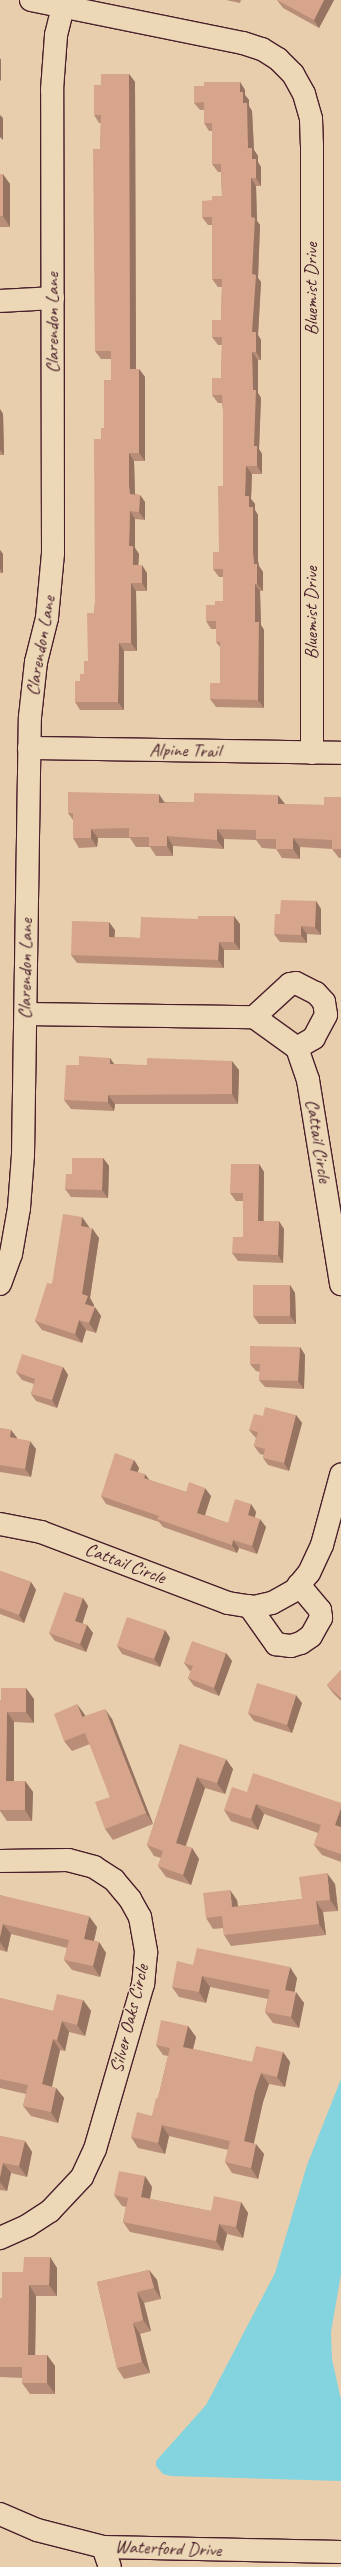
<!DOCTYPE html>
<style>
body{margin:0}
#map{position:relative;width:341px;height:2567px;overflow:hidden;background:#e8cead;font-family:Caveat,sans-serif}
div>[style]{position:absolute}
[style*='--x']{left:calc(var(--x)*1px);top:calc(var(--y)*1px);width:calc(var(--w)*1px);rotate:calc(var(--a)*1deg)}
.water>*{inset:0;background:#84d4df}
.roads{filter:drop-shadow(1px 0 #4a1f2b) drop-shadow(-1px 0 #4a1f2b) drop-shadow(0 1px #4a1f2b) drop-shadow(0 -1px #4a1f2b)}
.street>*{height:22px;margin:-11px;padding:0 11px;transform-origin:11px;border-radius:11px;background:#ecd8b6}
.wall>*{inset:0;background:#b98e78}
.shaded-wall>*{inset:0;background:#967461}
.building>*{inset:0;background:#d7a58b}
span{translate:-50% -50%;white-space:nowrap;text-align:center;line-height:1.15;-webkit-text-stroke:3px #ecd8b6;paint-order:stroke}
.street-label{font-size:19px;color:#4a1f2b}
</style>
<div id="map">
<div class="water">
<div style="clip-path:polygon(341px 2079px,341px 2274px,331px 2332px,332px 2359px,341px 2400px,341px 2481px,171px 2476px,163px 2474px,156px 2466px,156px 2461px,206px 2405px,275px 2273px,307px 2165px)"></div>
</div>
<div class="roads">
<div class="street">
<div style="--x:31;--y:0;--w:216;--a:11.5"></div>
<div style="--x:243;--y:43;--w:20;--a:18"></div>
<div style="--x:262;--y:49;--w:19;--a:32"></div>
<div style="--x:278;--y:59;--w:21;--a:45"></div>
<div style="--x:293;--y:74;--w:23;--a:61"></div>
<div style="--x:304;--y:94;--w:26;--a:74"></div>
<div style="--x:311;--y:119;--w:26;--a:88"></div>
<div style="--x:312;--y:145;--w:608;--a:90"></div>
<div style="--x:0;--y:301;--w:53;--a:-3.2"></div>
<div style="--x:29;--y:748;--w:312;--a:0.9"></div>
<div style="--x:26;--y:1014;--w:228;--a:0.8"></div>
<div style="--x:254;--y:1017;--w:53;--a:35.8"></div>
<div style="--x:297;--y:1048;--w:34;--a:71"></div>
<div style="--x:308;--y:1080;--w:207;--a:80.8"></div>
<div style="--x:254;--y:1017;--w:49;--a:-42.5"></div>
<div style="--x:290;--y:984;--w:6;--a:-9"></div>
<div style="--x:296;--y:983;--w:22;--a:27"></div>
<div style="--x:316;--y:993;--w:12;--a:48"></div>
<div style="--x:324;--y:1002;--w:13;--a:81"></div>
<div style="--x:326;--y:1015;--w:26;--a:118"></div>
<div style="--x:314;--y:1038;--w:20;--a:150"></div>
<div style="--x:0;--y:1284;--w:32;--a:-70"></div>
<div style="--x:11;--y:1254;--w:47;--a:-80.1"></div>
<div style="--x:19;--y:1208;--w:53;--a:-85.7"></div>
<div style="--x:23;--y:1155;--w:438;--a:-89.1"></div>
<div style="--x:30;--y:717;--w:55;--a:-83.8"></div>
<div style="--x:36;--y:662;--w:45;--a:-76"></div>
<div style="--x:47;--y:618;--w:65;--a:-84.7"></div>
<div style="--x:53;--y:553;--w:463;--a:-90.1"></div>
<div style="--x:52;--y:90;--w:55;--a:-85.8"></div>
<div style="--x:56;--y:35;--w:29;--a:-76"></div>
<div style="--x:0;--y:1524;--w:42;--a:11"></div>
<div style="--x:41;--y:1532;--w:200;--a:20.8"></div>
<div style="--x:228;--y:1603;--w:26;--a:9"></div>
<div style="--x:254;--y:1607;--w:18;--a:-13"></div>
<div style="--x:272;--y:1603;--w:26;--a:-29"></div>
<div style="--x:295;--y:1590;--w:22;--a:-51"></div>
<div style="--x:309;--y:1573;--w:31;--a:-65"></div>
<div style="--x:322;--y:1545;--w:73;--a:-74.8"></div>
<div style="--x:249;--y:1606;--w:47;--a:54.6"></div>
<div style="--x:276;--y:1644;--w:15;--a:8"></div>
<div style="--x:291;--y:1646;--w:10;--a:-17"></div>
<div style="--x:301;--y:1643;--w:12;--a:-35"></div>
<div style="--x:311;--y:1636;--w:21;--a:-61"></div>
<div style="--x:321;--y:1618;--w:8;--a:-97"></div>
<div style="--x:320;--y:1610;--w:33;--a:-130"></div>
<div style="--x:0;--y:1861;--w:68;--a:-0.8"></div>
<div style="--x:68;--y:1860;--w:27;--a:15"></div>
<div style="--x:94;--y:1867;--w:24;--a:33"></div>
<div style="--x:114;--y:1880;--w:25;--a:50"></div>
<div style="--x:130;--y:1899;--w:21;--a:61"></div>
<div style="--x:140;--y:1917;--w:36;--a:80"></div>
<div style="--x:146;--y:1952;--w:32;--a:95"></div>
<div style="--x:143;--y:1984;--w:172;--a:106.2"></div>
<div style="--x:95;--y:2149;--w:31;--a:115"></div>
<div style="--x:82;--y:2177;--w:47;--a:133.3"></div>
<div style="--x:50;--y:2211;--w:27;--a:147"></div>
<div style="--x:27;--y:2226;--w:30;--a:156"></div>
<div style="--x:0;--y:2514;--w:40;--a:23.4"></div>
<div style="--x:37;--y:2530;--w:68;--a:14.4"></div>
<div style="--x:103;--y:2547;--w:238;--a:1.2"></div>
<div style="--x:103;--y:2547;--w:21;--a:71"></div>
</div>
</div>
<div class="wall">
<div style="clip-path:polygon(226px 0,241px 0,240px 3px)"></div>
<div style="clip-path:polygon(277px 0,334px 0,319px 28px,283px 8px)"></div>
<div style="clip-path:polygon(129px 74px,135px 82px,136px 369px,139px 369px,145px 377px,145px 461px,134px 461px,135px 494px,140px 495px,145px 502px,145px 520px,135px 519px,135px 548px,139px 554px,138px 565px,147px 573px,147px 591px,136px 591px,137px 651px,124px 651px,124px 710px,80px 710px,75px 702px,80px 681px,84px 674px,88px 661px,94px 613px,95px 602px,101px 439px,104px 428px,111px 380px,111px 359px,101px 359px,95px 351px,101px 123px,99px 123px,94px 115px,101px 85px)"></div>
<div style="clip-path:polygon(240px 82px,245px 90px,245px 95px,249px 100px,249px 106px,252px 111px,254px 150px,258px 156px,258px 162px,261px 167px,261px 186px,256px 186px,257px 221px,260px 225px,258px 278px,261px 282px,258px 335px,261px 340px,261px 360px,258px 360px,258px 393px,261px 398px,259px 449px,262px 454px,262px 474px,252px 474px,251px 499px,255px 504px,255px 510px,258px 515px,258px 561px,259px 566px,263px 572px,263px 591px,260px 591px,261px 625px,264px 630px,264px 708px,216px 707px,210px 699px,220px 683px,220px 647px,216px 642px,216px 629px,211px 629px,206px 621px,215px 605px,223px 601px,223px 577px,219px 577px,213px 569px,219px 552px,223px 486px,223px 410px,222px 403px,218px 403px,212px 395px,221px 378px,222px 345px,218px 345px,212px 337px,221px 320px,222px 287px,218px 287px,212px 279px,212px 225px,208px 225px,202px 217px,212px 200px,222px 196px,221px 172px,218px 172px,212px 164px,212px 131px,209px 131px,204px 123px,204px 110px,200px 110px,194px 103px,204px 86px)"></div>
<div style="clip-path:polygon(0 174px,10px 184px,10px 227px,0 227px)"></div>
<div style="clip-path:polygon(0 409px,3px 414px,4px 455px,0 455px)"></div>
<div style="clip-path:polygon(0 550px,3px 554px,3px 573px,0 573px)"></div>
<div style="clip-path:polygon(341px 797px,341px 858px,339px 858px,332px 849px,300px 847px,300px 859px,282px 858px,276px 849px,262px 848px,256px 840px,224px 839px,224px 849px,173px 846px,173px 856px,156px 856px,150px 847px,136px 847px,130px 838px,98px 838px,97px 847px,79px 848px,73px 838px,73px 820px,68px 813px,165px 802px,324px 805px)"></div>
<div style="clip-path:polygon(316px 901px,321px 909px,321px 935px,307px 934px,307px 943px,280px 942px,274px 934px,280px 914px)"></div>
<div style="clip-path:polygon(240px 924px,240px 950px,224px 950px,224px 968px,77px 963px,71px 955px,115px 930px,114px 937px,140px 938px)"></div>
<div style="clip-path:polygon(110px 1058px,114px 1064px,239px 1070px,238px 1104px,115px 1104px,114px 1111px,71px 1109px,64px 1100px,79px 1065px)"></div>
<div style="clip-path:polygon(103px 1158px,109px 1166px,108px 1198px,71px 1197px,65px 1189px,72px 1174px)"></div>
<div style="clip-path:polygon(259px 1164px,264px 1172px,264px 1221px,284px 1229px,283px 1263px,238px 1261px,232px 1253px,243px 1237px,243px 1201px,236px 1201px,230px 1193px)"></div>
<div style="clip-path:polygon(82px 1217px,89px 1227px,89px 1228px,99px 1238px,90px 1298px,94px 1305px,94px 1307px,101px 1316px,96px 1333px,86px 1330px,82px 1343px,42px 1330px,35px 1321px)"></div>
<div style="clip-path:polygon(290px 1285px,295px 1293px,296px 1324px,259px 1324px,253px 1316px)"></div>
<div style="clip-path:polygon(300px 1347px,305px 1355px,304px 1389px,265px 1387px,259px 1380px,260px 1372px,256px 1371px,250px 1364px)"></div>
<div style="clip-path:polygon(63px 1367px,68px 1375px,57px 1408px,36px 1401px,31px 1394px,34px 1384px,22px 1380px,16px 1372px)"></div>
<div style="clip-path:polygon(296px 1415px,302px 1423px,289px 1471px,268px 1465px,263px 1458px,264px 1455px,260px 1454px,254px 1446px,256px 1438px,255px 1437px,249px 1430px,263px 1416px)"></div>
<div style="clip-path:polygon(0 1428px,11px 1430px,17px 1438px,16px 1439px,36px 1449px,31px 1477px,0 1472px)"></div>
<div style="clip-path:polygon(134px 1460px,139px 1468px,138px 1472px,149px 1480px,186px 1492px,211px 1496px,205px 1515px,228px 1523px,251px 1504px,256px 1512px,255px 1517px,266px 1527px,257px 1554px,239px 1548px,237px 1553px,163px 1527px,159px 1522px,106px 1504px,101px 1496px)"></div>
<div style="clip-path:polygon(0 1571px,31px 1582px,36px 1590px,24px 1623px,0 1614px)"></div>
<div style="clip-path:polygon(83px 1598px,88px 1606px,82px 1623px,87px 1625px,93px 1633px,86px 1652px,55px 1641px,49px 1633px)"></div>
<div style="clip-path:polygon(165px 1630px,170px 1638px,160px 1667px,122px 1654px,117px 1646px)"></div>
<div style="clip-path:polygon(226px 1653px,232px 1661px,219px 1696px,194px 1686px,188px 1678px,191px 1671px,190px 1671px,184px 1663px)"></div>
<div style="clip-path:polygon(341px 1670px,341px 1701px,333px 1693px,327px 1685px)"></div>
<div style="clip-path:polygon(34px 1699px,34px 1723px,14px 1722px,14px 1781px,25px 1781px,33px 1792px,32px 1821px,7px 1821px,0 1811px,0 1700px)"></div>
<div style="clip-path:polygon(302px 1703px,292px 1733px,254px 1721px,248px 1713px)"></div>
<div style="clip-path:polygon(85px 1715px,85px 1716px,112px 1719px,153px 1824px,113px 1840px,105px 1829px,110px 1797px,90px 1744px,72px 1751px,64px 1741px)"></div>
<div style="clip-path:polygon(180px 1744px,233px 1769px,225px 1794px,205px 1788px,186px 1846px,192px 1848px,199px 1859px,191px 1885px,166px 1877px,158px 1866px,161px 1858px,154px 1856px,147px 1845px)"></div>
<div style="clip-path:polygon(247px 1792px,341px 1803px,341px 1862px,322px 1855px,314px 1845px,318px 1833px,264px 1814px,258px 1830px,231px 1821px,224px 1810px)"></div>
<div style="clip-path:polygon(335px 1884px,338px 1911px,323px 1912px,326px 1935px,231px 1946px,224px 1935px,223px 1928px,213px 1929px,206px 1918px,237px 1900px,238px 1906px,302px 1899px)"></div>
<div style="clip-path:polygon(0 1895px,97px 1927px,94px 1941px,99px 1942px,106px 1953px,100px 1977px,72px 1970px,64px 1960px,67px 1948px,11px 1934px,7px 1952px,0 1950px)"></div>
<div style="clip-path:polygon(193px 1965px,297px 1978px,294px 1992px,304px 2003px,299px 2028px,273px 2023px,265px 2012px,268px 1999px,210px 1987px,206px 2003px,179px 1997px,172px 1987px)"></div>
<div style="clip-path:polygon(0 1998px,53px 2011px,83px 2000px,91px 2011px,85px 2036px,69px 2032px,65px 2051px,60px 2050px,52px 2087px,56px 2088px,64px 2098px,58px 2123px,31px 2116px,23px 2106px,26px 2094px,0 2088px)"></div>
<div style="clip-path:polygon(188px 2026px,196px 2037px,193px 2049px,252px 2062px,283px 2052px,290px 2062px,285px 2087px,269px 2084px,263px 2102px,254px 2143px,264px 2154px,258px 2179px,232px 2173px,225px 2162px,228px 2150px,169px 2136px,165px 2154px,138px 2148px,131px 2137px,152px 2116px,158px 2098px,168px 2056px,163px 2055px,156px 2045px)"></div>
<div style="clip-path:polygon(0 2136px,25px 2141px,32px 2152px,27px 2177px,11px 2173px,7px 2191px,0 2190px)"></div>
<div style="clip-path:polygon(145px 2176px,152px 2187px,150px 2199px,211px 2211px,241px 2202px,248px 2213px,243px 2238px,227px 2234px,223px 2251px,130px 2232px,123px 2222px,126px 2207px,122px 2206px,114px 2195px)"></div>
<div style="clip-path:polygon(50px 2257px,57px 2268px,57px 2296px,36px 2296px,35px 2355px,47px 2355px,55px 2366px,55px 2394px,30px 2394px,22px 2383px,22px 2378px,0 2377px,0 2298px,2px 2298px,23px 2272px)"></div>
<div style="clip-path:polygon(149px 2270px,157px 2280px,161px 2299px,144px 2303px,151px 2331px,140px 2334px,150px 2373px,124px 2379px,117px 2368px,97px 2282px)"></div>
</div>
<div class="shaded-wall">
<div style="clip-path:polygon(324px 0,334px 0,319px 28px,314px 20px)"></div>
<div style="clip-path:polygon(0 58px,1px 60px,1px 81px,0 80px)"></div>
<div style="clip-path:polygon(129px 74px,135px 82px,136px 377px,130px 369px)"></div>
<div style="clip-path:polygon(240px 82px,245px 90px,245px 95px,249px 100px,249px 106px,252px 111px,254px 150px,258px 156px,258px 162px,261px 167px,261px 186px,256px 178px,252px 159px,248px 148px,243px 103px,240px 92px)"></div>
<div style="clip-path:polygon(0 115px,3px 118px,3px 140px,0 137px)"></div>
<div style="clip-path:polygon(3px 174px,10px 184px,10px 227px,3px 216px)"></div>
<div style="clip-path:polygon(251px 178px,256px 186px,257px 221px,260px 225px,258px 278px,261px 282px,258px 335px,261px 340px,261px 360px,256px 352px,252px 332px,252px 274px)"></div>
<div style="clip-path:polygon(252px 352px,258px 360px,258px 393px,261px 398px,259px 449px,262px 454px,262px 474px,257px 466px,254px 446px)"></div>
<div style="clip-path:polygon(139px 369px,145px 377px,145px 461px,139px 453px)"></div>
<div style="clip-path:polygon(0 409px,3px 414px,4px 455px,0 450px)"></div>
<div style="clip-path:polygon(129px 453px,134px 461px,135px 494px,136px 502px,130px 494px,129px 486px)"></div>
<div style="clip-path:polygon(246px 466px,252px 474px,251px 499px,255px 504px,255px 510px,258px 515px,258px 561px,259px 566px,263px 572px,263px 591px,257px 584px,254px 564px,249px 507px,245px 496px)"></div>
<div style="clip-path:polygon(140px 495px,145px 502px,145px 520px,139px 512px)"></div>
<div style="clip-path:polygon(130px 511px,135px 519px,135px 548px,139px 554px,138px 573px,133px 565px,129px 546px)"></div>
<div style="clip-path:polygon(0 550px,3px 554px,3px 573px,0 569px)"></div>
<div style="clip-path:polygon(142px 565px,147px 573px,147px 591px,142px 583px)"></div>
<div style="clip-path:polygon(131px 583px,136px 591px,137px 651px,131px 643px)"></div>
<div style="clip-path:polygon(255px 584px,260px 591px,261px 625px,264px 630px,264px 708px,258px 700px,255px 622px)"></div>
<div style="clip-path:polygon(119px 643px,124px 651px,124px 710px,118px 702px)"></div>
<div style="clip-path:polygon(159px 794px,165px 803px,159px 803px)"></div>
<div style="clip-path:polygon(278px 795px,285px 804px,278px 804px)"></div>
<div style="clip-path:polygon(91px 829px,98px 838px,97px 847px,91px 838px)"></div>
<div style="clip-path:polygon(217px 829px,224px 839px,224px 849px,217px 840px)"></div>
<div style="clip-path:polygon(167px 836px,173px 846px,173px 856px,167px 846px)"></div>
<div style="clip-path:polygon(293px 838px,300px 847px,300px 859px,293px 849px)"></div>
<div style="clip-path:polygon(316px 901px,321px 909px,321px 935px,315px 927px)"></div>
<div style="clip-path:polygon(234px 916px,240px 924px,240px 950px,234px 942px)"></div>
<div style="clip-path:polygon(109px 922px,115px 930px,114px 945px,109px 937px)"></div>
<div style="clip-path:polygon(301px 926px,307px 934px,307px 943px,301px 935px)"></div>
<div style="clip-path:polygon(219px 942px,224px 950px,224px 968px,218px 960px)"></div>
<div style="clip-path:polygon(110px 1058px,116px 1067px,110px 1064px)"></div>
<div style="clip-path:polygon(232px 1061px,239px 1070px,238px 1104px,232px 1094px)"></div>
<div style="clip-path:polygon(108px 1095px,115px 1104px,114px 1111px,108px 1102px)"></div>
<div style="clip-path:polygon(103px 1158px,109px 1166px,108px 1198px,102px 1190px)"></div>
<div style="clip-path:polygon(259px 1164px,264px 1172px,263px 1229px,258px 1221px)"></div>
<div style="clip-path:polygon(82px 1217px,89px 1227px,87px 1236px,81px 1226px)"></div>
<div style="clip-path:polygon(279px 1221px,284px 1229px,283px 1263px,278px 1255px)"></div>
<div style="clip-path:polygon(92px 1228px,99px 1238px,90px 1298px,94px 1305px,92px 1314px,85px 1304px,82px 1294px)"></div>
<div style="clip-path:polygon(290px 1285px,295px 1293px,296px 1324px,290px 1316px)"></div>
<div style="clip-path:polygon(95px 1307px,101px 1316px,96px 1333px,89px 1323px)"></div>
<div style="clip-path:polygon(79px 1320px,86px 1330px,82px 1343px,75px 1334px)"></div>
<div style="clip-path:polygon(300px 1347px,305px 1355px,304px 1389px,298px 1381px)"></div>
<div style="clip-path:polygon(63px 1367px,68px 1375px,57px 1408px,52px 1400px)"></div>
<div style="clip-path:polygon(296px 1415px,302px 1423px,289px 1471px,284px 1463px)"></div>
<div style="clip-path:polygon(11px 1430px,17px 1438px,15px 1445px,10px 1437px)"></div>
<div style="clip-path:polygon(30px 1441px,36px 1449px,31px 1477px,25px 1469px)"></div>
<div style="clip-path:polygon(134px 1460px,139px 1468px,136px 1477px,130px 1470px)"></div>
<div style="clip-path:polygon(145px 1474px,151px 1482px,144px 1478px)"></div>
<div style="clip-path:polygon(205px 1488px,211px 1496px,203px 1521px,197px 1513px)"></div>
<div style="clip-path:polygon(251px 1504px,256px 1512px,253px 1523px,248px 1515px)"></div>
<div style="clip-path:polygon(260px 1519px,266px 1527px,257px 1554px,252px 1546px)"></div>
<div style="clip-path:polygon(233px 1540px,239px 1548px,237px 1553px,232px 1545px)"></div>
<div style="clip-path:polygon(31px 1582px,36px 1590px,24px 1623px,19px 1615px)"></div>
<div style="clip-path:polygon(83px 1598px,88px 1606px,81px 1628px,75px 1621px)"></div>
<div style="clip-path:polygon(87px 1625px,93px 1633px,86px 1652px,80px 1644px)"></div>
<div style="clip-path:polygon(165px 1630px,170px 1638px,160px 1667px,154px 1659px)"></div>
<div style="clip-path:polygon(226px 1653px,232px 1661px,219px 1696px,214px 1688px)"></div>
<div style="clip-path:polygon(26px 1688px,34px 1699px,34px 1723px,26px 1712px)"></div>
<div style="clip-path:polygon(296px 1695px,302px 1703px,292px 1733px,287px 1725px)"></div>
<div style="clip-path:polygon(77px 1704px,85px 1715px,90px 1728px,82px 1717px)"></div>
<div style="clip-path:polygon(105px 1709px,112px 1719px,153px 1824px,146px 1813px)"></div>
<div style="clip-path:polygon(7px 1712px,14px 1722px,14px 1792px,6px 1781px)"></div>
<div style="clip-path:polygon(226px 1759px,233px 1769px,225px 1794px,217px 1783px)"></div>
<div style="clip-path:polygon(197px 1777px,205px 1788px,183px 1853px,176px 1843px)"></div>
<div style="clip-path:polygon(25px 1781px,33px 1792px,32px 1821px,25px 1810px)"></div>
<div style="clip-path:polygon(256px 1804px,264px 1814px,258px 1830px,251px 1819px)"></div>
<div style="clip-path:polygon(341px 1808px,341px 1833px,335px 1825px)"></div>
<div style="clip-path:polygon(192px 1848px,199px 1859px,191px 1885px,183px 1875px)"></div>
<div style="clip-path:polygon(327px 1873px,335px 1884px,338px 1911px,330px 1900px)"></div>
<div style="clip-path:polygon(230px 1890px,237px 1900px,239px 1917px,232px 1907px)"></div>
<div style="clip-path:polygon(316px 1901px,323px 1912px,326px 1935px,319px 1924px)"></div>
<div style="clip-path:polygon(89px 1916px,97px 1927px,92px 1949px,84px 1939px)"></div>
<div style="clip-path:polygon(3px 1924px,11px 1934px,7px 1952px,0 1942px,0 1937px)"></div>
<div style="clip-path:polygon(99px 1942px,106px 1953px,100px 1977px,93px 1966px)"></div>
<div style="clip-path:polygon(290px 1967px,297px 1978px,293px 2001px,285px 1990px)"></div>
<div style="clip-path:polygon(202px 1976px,210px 1987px,206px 2003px,199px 1992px)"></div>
<div style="clip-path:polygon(296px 1992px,304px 2003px,299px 2028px,291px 2017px)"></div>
<div style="clip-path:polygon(83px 2000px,91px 2011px,85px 2036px,77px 2025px)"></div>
<div style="clip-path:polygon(62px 2021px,69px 2032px,65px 2051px,57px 2040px)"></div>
<div style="clip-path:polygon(188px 2026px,196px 2037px,191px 2057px,183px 2047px)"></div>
<div style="clip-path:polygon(53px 2039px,60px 2050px,50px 2095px,42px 2084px)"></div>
<div style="clip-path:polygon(283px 2052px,290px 2062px,285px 2087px,277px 2077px)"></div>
<div style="clip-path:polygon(261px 2073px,269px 2084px,263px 2102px,252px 2151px,244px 2141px,255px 2091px)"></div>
<div style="clip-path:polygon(56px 2088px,64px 2098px,58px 2123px,51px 2112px)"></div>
<div style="clip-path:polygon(162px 2125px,169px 2136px,165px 2154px,158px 2143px)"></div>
<div style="clip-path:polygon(25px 2141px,32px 2152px,27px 2177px,19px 2166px)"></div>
<div style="clip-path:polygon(256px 2144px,264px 2154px,258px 2179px,251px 2168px)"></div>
<div style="clip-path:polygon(3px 2163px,11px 2173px,7px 2191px,0 2182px,0 2177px)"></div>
<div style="clip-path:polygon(145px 2176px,152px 2187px,148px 2208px,141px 2197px)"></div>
<div style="clip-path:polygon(241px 2202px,248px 2213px,243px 2238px,236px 2227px)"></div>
<div style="clip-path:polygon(219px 2224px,227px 2234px,223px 2251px,216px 2241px)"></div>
<div style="clip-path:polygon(50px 2257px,57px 2268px,57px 2296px,49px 2285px)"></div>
<div style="clip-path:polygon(149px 2270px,157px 2280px,161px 2299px,154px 2288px)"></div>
<div style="clip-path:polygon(29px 2285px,36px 2296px,35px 2366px,28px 2355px)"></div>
<div style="clip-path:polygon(137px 2292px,144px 2303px,151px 2331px,143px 2320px)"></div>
<div style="clip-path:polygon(133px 2323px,140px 2334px,150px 2373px,142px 2362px)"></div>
<div style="clip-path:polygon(47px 2355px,55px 2366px,55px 2394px,47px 2383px)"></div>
</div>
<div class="building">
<div style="clip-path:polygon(277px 0,324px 0,314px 20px)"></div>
<div style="clip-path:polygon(101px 74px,129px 74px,130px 369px,139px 369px,139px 453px,129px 453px,129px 486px,130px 494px,140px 495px,139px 512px,130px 511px,129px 546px,133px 546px,133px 565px,142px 565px,142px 583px,131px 583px,131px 643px,119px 643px,118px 702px,75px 702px,75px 681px,80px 681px,80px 674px,84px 674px,84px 661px,88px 661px,87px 613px,94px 613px,95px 602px,94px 439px,101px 439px,101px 428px,104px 428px,104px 380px,111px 380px,111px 351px,95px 351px,93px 149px,100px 149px,101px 115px,94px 115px,94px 85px,101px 85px)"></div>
<div style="clip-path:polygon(204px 82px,240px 82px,240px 92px,243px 92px,243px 103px,247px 103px,248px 148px,252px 148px,252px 159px,256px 159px,256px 178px,251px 178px,251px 217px,255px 218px,252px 274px,256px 275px,252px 332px,256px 332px,256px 352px,252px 352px,253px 390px,256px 390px,254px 446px,257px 446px,257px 466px,246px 466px,245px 496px,249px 496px,249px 507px,253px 507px,253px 553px,254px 564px,257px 564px,257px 584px,255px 584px,255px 622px,259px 622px,258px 700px,210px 699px,210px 683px,220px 683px,220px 642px,216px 642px,216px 621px,206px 621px,206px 605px,215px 605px,215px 601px,223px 601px,223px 569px,213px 569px,213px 552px,219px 552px,218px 486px,223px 486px,223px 410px,222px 395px,212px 395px,212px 378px,221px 378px,222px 337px,212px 337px,212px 320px,221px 320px,222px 279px,212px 279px,212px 217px,202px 217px,202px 201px,212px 200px,212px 196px,222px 196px,221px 164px,212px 164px,212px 123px,204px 123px,204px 102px,194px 103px,194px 86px,204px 86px)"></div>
<div style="clip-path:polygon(0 174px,3px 174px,3px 216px,0 216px)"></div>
<div style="clip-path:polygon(68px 792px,159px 794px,159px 803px,194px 802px,194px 793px,278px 795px,278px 804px,324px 805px,324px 797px,341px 797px,341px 849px,332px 849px,332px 840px,293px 838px,293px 849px,276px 849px,276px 839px,256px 839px,256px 830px,217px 829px,217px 840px,167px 836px,167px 846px,149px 846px,149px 837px,129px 837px,129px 828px,91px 829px,91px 838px,73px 838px,73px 813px,68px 813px)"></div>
<div style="clip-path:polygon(281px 900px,316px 901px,315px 927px,301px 926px,301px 935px,274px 934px,275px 914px,280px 914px)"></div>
<div style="clip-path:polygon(198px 916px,234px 916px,234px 942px,219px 942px,218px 960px,71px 955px,72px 921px,109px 922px,109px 937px,140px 938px,141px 917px,198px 919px)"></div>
<div style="clip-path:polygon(79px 1056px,110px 1058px,110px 1064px,147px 1065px,147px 1058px,232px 1061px,232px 1094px,108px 1095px,108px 1102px,64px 1100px,66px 1065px,79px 1065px)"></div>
<div style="clip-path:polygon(72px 1158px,103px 1158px,102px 1190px,65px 1189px,66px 1174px,72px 1174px)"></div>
<div style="clip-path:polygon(231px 1164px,259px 1164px,258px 1221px,279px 1221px,278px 1255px,232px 1253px,233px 1237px,243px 1237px,243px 1193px,230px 1193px)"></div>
<div style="clip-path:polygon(63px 1214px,82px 1217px,81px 1226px,92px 1228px,82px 1294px,88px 1296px,85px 1304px,95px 1307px,89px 1323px,79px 1320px,75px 1334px,35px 1321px,47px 1283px,52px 1284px)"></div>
<div style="clip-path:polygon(253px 1285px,290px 1285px,290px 1316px,253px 1316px)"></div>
<div style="clip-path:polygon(250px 1346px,300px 1347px,298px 1381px,259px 1380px,260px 1364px,250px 1364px)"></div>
<div style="clip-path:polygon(22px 1354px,63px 1367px,52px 1400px,31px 1394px,35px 1379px,16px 1372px)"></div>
<div style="clip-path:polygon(265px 1407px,296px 1415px,284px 1463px,263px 1458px,265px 1449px,254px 1446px,258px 1432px,249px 1430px,254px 1414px,263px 1416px)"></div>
<div style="clip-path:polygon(0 1428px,11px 1430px,10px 1437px,30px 1441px,25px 1469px,0 1465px)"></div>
<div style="clip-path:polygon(115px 1453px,134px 1460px,130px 1470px,145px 1474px,144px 1478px,186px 1492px,189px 1482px,205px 1488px,197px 1513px,228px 1523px,235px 1499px,251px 1504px,248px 1515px,260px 1519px,252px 1546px,233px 1540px,232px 1545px,157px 1519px,159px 1516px,101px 1496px)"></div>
<div style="clip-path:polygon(0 1571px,31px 1582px,19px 1615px,0 1608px)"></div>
<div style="clip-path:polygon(64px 1592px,83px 1598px,75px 1621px,87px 1625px,80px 1644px,49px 1633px)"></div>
<div style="clip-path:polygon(127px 1617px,165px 1630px,154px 1659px,117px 1646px)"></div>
<div style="clip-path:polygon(192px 1641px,226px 1653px,214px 1688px,188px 1678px,193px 1666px,184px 1663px)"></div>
<div style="clip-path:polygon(341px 1670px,341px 1698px,327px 1685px)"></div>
<div style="clip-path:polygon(257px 1683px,296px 1695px,287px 1725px,248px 1713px)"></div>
<div style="clip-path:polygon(1px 1688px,26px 1688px,26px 1712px,7px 1712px,6px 1781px,25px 1781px,25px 1810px,0 1810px,0 1700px,1px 1700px)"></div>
<div style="clip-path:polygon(77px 1704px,82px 1717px,105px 1709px,146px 1813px,105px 1829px,95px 1802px,110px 1797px,85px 1733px,64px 1741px,54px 1714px)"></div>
<div style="clip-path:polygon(180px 1744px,226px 1759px,217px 1783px,197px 1777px,176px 1843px,192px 1848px,183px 1875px,158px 1866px,163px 1851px,147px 1845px)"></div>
<div style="clip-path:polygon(253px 1773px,341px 1803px,341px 1808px,335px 1825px,341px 1827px,341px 1854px,314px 1845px,321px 1825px,256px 1804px,251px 1819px,224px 1810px,232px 1787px,247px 1792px)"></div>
<div style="clip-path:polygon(327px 1873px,330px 1900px,316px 1901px,319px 1924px,224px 1935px,222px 1916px,206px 1918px,203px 1893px,230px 1890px,232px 1907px,302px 1899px,299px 1877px)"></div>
<div style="clip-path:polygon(0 1895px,89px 1916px,84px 1939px,99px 1942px,93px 1966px,64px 1960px,69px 1940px,3px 1924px,0 1937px)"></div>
<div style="clip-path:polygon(197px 1948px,290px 1967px,285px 1990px,296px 1992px,291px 2017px,265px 2012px,270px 1990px,202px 1976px,199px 1992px,172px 1987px,177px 1961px,193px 1965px)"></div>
<div style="clip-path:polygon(57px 1994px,83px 2000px,77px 2025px,62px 2021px,57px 2040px,53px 2039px,42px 2084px,56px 2088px,51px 2112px,23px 2106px,28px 2085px,0 2079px,0 1998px,53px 2011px)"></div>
<div style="clip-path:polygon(161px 2020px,188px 2026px,183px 2047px,252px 2062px,256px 2046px,283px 2052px,277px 2077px,261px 2073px,255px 2091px,244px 2141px,256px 2144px,251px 2168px,225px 2162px,230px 2141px,162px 2125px,158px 2143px,131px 2137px,137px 2112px,152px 2116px,156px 2098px,158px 2098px,170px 2048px,156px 2045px)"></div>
<div style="clip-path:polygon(0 2136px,25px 2141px,19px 2166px,3px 2163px,0 2177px)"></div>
<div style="clip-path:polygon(119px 2171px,145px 2176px,141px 2197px,211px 2211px,214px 2196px,241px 2202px,236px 2227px,219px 2224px,216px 2241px,123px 2222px,128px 2198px,114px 2195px)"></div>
<div style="clip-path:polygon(24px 2257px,50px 2257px,49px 2285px,29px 2285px,28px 2355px,47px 2355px,47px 2383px,22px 2383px,22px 2367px,0 2367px,0 2298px,2px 2298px,2px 2272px,23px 2272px)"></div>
<div style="clip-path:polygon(149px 2270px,154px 2288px,137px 2292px,143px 2320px,133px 2323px,142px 2362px,117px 2368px,97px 2282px)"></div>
</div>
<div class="street-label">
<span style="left:312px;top:289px;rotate:-90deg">Bluemist Drive</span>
<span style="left:53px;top:323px;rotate:-90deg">Clarendon Lane</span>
<span style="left:312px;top:613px;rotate:-90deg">Bluemist Drive</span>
<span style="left:41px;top:646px;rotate:-80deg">Clarendon Lane</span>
<span style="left:185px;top:751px;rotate:1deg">Alpine Trail</span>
<span style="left:26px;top:969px;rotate:-89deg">Clarendon Lane</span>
<span style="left:318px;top:1141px;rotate:81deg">Cattail Circle</span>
<span style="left:125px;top:1564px;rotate:21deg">Cattail Circle</span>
<span style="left:130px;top:2019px;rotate:-76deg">Silver Oaks Circle</span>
<span style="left:168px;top:2549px;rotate:2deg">Waterford Drive</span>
</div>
</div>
